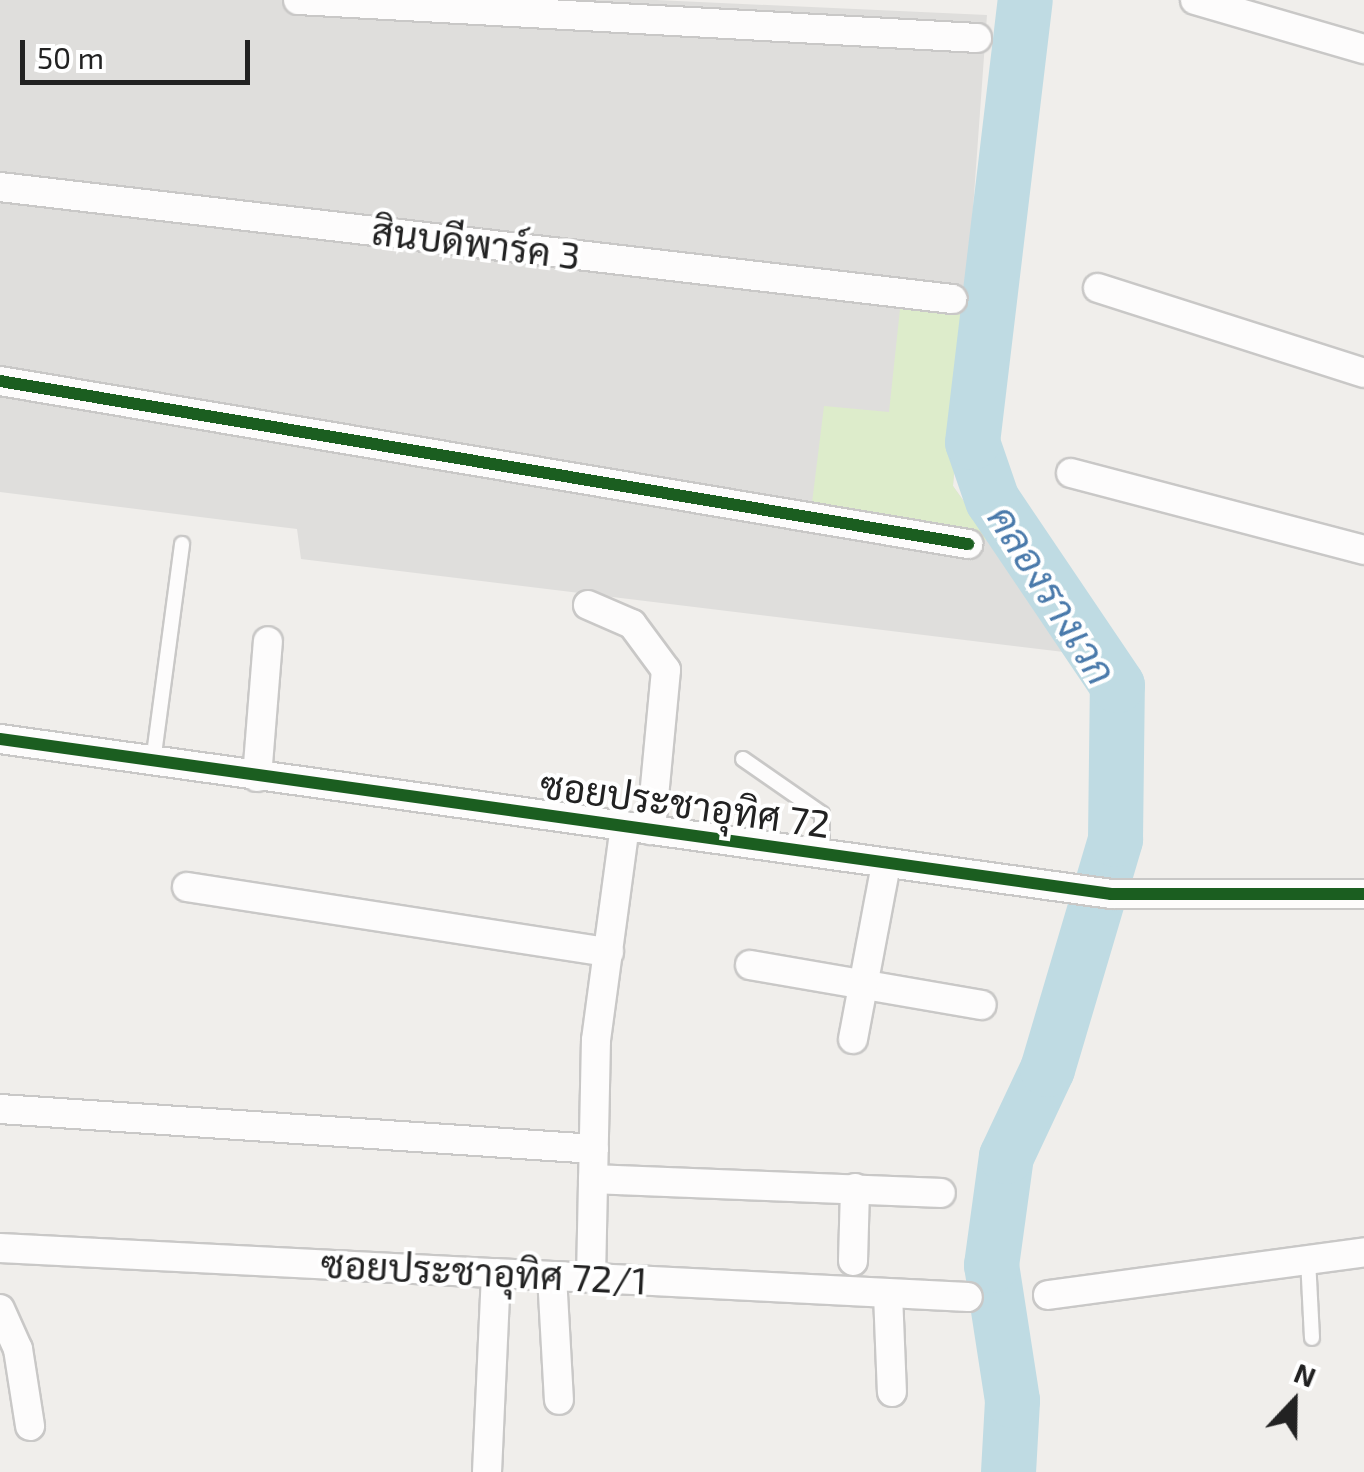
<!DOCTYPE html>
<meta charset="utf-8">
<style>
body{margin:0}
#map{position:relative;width:1364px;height:1472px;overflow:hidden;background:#f0eeeb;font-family:"Exo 2",Sarabun,sans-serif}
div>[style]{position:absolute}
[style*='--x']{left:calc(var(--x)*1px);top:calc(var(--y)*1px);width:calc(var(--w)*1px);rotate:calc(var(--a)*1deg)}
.residential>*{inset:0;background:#dfdedc}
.grass>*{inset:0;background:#ddeccb}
.river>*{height:55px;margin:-27.5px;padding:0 27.5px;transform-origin:27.5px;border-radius:27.5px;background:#bfdbe3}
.roads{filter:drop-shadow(2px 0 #c9c8c7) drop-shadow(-2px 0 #c9c8c7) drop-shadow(0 2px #c9c8c7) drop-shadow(0 -2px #c9c8c7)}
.lane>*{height:14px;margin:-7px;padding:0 7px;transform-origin:7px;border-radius:7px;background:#fdfcfc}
.street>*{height:28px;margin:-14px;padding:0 14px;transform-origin:14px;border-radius:14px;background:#fdfcfc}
.cycleway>*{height:12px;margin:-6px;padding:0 6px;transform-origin:6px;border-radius:6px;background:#1b5e20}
span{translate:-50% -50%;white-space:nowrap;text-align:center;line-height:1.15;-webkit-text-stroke:8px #fff;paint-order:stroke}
.street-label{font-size:38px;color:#222}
.water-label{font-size:40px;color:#4a7aab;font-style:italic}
.north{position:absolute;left:1244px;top:1352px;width:100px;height:100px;-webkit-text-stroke:8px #fff;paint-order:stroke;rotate:22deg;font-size:28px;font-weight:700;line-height:40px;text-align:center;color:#222}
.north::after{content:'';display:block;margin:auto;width:35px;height:45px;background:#222;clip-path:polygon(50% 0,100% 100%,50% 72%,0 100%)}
.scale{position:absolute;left:20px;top:40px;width:230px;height:45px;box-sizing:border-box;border:5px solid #222;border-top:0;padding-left:12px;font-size:30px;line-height:35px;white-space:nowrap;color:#222;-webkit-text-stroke:8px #fff;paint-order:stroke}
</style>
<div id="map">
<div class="residential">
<div style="clip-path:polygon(0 0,656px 0,987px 15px,953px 486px,1072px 653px,301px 559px,297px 529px,0 492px)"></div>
</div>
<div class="grass">
<div style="clip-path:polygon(900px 309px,966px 312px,953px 486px,992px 541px,811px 511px,824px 406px,889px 412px)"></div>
</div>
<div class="river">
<div style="--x:1008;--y:1472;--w:72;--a:-86.8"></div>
<div style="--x:1012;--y:1400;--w:137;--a:-98.8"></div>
<div style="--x:991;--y:1265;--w:110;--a:-82.2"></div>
<div style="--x:1006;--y:1156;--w:96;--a:-64.8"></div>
<div style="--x:1047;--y:1069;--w:240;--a:-73.5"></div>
<div style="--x:1115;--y:839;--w:154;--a:-89.3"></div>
<div style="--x:1117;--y:685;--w:223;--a:-124"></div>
<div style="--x:992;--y:500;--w:61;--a:-109"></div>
<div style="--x:972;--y:442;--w:445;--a:-83.2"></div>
</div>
<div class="roads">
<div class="lane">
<div style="--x:743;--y:759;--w:96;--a:34.8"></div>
<div style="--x:822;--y:814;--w:38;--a:90"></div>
<div style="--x:153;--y:762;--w:220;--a:-82.4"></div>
<div style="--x:1308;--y:1259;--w:79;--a:87.1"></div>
</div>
<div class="street">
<div style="--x:298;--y:0;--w:680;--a:3.2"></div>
<div style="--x:1195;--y:0;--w:176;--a:16.2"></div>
<div style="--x:0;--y:187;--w:959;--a:6.71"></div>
<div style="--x:1098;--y:288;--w:279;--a:17.7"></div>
<div style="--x:0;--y:381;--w:982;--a:9.56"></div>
<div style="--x:1071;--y:473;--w:303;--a:14.7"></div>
<div style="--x:588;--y:605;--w:48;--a:23.4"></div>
<div style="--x:632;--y:624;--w:57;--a:53.5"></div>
<div style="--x:666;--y:670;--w:161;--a:95.4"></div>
<div style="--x:0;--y:739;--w:1122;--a:7.94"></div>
<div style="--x:1111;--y:894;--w:253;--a:0"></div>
<div style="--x:257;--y:777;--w:136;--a:-85.4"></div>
<div style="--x:187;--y:887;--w:427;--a:8.8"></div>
<div style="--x:750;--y:965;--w:235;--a:9.8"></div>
<div style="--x:853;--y:1039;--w:177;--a:-79.3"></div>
<div style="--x:0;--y:1109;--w:595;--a:3.85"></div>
<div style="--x:593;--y:1179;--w:348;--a:2.3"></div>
<div style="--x:0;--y:1248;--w:969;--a:2.9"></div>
<div style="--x:853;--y:1261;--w:73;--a:-88.4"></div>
<div style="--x:552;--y:1276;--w:124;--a:86.8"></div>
<div style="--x:591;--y:1278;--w:238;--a:-88.8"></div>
<div style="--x:596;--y:1040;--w:216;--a:-82.3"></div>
<div style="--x:888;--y:1294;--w:98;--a:87.7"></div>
<div style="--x:1048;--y:1295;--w:319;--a:-7.7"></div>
<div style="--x:0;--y:1309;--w:44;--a:65.8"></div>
<div style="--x:18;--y:1349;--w:78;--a:81.1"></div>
<div style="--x:487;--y:1472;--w:199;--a:-87.4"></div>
</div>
</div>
<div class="cycleway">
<div style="--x:0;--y:381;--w:982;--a:9.56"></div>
<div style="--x:0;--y:739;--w:1122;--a:7.94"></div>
<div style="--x:1111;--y:894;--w:253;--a:0"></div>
</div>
<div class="street-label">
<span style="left:476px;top:243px;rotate:7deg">สินบดีพาร์ค 3</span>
<span style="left:685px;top:804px;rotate:8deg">ซอยประชาอุทิศ 72</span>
<span style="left:484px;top:1272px;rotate:3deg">ซอยประชาอุทิศ 72/1</span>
</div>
<div class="water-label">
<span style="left:1053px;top:594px;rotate:58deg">คลองรางเวก</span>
</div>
<div class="north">N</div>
<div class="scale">50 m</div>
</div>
